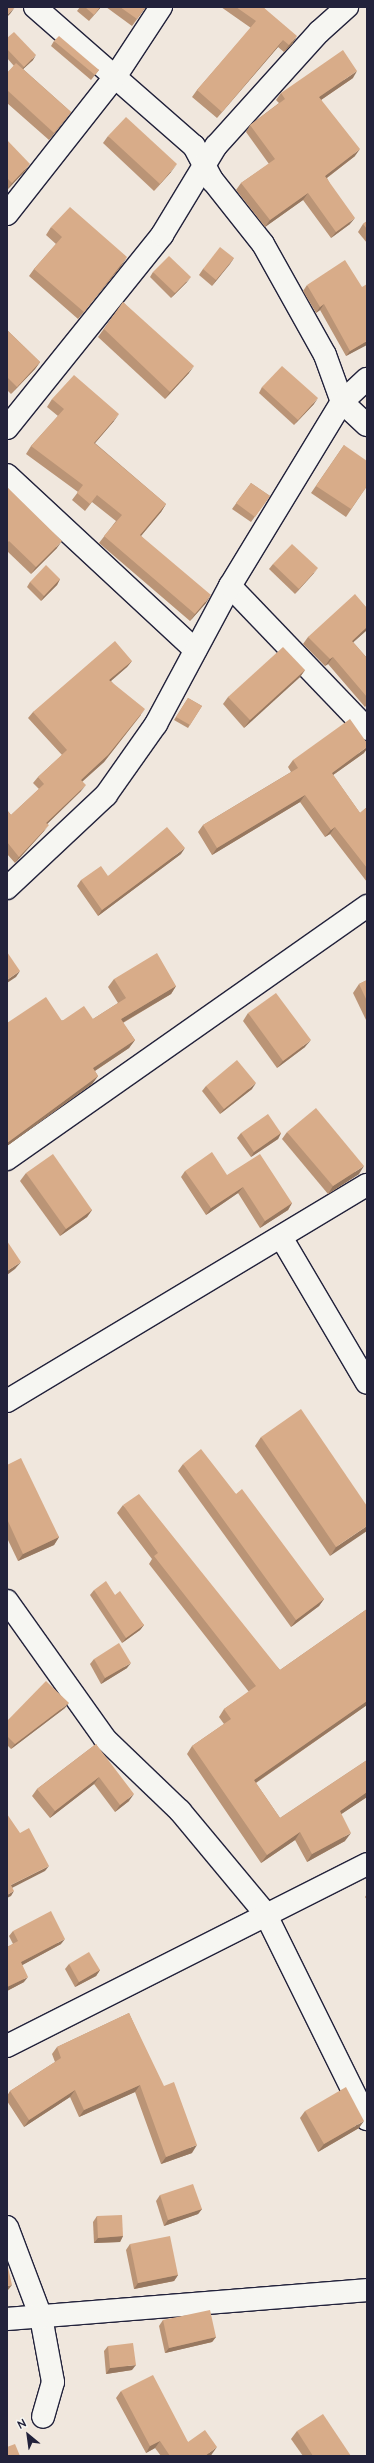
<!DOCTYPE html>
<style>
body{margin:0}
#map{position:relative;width:374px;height:2463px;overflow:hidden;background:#f0e7dd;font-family:"Architects Daughter",sans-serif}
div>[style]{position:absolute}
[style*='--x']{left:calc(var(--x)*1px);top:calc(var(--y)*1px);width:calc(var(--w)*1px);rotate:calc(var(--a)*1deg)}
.roads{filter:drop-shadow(1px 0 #22223b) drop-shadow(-1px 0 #22223b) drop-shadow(0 1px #22223b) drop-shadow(0 -1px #22223b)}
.minor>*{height:22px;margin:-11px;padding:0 11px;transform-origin:11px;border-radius:11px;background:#f6f6f2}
.wall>*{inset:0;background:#ba9476}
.shaded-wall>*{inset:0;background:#977860}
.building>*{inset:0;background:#d8ac89}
span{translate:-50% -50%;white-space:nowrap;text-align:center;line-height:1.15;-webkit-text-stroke:3px #f6f6f2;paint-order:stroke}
.frame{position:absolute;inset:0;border:8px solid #22223b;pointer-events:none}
.north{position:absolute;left:8px;top:2415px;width:40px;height:40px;-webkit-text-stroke:3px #f6f6f2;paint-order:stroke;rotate:331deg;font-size:11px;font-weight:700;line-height:16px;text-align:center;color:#22223b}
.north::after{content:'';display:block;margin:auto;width:14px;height:18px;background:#22223b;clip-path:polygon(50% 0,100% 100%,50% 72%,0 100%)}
</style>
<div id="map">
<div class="roads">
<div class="minor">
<div style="--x:35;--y:7;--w:211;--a:41.2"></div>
<div style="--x:194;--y:146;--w:40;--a:62"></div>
<div style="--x:213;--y:181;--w:80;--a:51.6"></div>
<div style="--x:263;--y:244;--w:127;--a:60.8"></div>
<div style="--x:325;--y:355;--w:50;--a:70.1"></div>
<div style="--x:342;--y:402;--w:34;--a:43"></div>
<div style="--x:7;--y:214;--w:174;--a:-51.8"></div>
<div style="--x:115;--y:77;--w:84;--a:-56.7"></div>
<div style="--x:7;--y:428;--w:248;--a:-51.2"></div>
<div style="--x:162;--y:235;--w:104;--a:-58.8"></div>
<div style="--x:216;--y:146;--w:154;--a:-47.9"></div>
<div style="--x:319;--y:32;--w:38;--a:-42"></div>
<div style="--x:7;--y:475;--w:257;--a:42.9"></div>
<div style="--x:230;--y:586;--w:198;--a:46.2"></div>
<div style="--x:7;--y:888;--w:136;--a:-43.2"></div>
<div style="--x:106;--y:795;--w:87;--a:-54.8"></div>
<div style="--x:156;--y:724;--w:157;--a:-61.8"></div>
<div style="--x:230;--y:586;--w:215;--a:-58.7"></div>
<div style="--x:342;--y:402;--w:34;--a:-43"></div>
<div style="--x:7;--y:1159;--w:440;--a:-35.1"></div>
<div style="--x:281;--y:1237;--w:169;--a:59.5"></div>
<div style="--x:7;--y:1401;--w:420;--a:-31"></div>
<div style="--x:7;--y:1601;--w:169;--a:54.6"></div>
<div style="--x:105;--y:1739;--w:104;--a:43.8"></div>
<div style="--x:180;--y:1811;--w:133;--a:50.2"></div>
<div style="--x:265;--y:1913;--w:230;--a:63.7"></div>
<div style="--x:7;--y:2046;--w:403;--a:-26.8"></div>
<div style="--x:7;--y:2227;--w:96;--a:69.3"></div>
<div style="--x:41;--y:2317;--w:66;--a:79.5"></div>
<div style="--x:53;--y:2382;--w:36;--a:106"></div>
<div style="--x:7;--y:2319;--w:361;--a:-4.6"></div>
</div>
</div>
<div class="wall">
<div style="clip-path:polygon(80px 7px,101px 7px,89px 21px,77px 11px)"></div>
<div style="clip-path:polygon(106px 7px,146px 7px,132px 26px)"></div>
<div style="clip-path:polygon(221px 7px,263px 7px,293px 43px,284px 52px,278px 47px,217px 118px,192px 97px,197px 90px,251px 28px)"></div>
<div style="clip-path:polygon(7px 38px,33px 60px,23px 69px,71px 112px,49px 140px,7px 103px,7px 73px,14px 66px,7px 58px)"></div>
<div style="clip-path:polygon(54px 41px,99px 70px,91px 80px,51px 46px)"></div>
<div style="clip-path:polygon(353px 78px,321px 100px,355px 156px,327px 178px,350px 224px,331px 238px,303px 200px,265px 227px,236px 190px,241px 183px,269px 164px,246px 132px,250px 125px,279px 103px,276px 100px,281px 93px)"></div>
<div style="clip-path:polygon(108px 136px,171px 172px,154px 191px,103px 143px)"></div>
<div style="clip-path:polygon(7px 140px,25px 171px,7px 190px)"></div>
<div style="clip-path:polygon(367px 221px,367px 243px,358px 232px,363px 224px)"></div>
<div style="clip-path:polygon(51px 227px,122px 265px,78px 319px,29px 276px,34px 269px,56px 244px,46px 235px)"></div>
<div style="clip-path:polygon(234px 258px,212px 286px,199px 275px,203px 269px)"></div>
<div style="clip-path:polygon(153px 272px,187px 282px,171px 298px,150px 277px)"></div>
<div style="clip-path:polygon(307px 285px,367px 344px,346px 356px,320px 310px,316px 313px,303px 291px)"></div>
<div style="clip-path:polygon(123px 302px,189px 373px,165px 399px,98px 337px)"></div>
<div style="clip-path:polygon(7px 330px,40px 362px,35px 369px,11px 394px,7px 390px)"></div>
<div style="clip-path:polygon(262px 387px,314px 404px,294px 425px,259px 393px)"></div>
<div style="clip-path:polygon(52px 399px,114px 421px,95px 443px,166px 504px,161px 512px,141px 536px,206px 603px,190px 621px,99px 543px,116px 521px,92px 502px,85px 511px,72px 500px,78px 492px,26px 454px,31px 446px,58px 416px,47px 407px)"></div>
<div style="clip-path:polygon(344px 445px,367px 486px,346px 517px,311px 493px)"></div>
<div style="clip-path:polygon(251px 483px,270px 496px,251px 522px,232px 509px)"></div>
<div style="clip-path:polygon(7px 487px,57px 548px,31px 574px,7px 551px)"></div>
<div style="clip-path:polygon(273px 564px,314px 573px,295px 594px,269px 569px)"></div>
<div style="clip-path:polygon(60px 579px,57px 585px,41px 601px,27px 587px,30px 582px)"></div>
<div style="clip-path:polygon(367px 608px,367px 630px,353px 642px,367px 658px,367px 705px,365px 707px,328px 664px,325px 666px,303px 644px,308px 637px)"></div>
<div style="clip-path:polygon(132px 661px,127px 667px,111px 681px,141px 715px,104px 762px,82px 782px,81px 791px,47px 824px,44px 831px,15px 863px,7px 854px,7px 810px,11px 815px,39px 789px,33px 783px,38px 777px,62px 755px,28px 718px,33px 712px)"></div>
<div style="clip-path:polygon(305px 670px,300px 677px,244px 728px,223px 704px,228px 697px)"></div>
<div style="clip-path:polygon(188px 698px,202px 706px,188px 728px,174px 720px)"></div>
<div style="clip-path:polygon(364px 753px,333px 775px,360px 813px,367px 807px,367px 882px,330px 834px,325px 837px,300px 802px,212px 855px,198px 832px,203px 825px,291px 772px,288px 767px,293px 760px)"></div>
<div style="clip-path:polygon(181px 854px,98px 916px,77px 886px,81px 880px,108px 876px)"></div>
<div style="clip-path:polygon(114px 979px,176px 986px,171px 994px,123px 1023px,135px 1040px,129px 1048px,95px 1071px,98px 1076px,92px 1084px,7px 1146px,7px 1023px,93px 1019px,118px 1003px,108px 987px)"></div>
<div style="clip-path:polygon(367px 980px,367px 1022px,353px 993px,359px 984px)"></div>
<div style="clip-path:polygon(248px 1013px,305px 1047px,277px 1068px,243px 1021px)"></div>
<div style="clip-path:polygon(206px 1086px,252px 1089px,220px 1114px,202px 1091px)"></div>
<div style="clip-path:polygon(287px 1132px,359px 1174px,328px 1194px,282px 1139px)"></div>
<div style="clip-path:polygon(241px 1133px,281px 1133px,278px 1139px,251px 1157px,237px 1138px)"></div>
<div style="clip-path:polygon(185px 1171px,227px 1175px,292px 1203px,288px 1210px,260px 1228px,238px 1193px,206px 1215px,181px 1177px)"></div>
<div style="clip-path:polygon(26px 1173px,92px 1210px,87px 1217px,60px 1236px,20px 1181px)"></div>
<div style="clip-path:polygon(261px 1437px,367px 1506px,330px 1556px,255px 1446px)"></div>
<div style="clip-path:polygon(183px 1464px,236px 1494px,324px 1599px,319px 1606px,291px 1627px,178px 1471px)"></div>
<div style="clip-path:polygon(7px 1465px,59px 1537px,54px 1545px,18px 1561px,7px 1538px)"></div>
<div style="clip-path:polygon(123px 1505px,280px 1670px,367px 1609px,367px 1705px,256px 1783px,280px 1818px,367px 1760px,367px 1797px,341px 1814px,345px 1841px,307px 1862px,295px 1840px,261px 1863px,187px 1754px,192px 1746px,224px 1724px,219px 1717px,224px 1709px,249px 1692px,149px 1564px,152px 1559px,117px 1513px)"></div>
<div style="clip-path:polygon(94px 1590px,115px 1595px,144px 1625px,140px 1630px,122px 1643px,90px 1595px)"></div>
<div style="clip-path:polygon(94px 1659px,127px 1668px,101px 1684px,90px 1664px)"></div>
<div style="clip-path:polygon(65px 1708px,11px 1749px,7px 1745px,7px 1721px)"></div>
<div style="clip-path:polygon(96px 1744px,129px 1801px,115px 1812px,94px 1784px,50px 1818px,32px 1796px,37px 1789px)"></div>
<div style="clip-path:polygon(367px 1894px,367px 1900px,365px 1897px)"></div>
<div style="clip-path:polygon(13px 1931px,61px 1944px,22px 1965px,24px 1982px,7px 1991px,7px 1947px,13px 1944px,9px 1936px)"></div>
<div style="clip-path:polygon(69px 1964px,100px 1970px,96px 1976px,75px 1987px,65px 1969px)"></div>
<div style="clip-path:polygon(129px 2013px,192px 2153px,161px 2164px,135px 2092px,79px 2117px,70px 2097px,24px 2127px,7px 2101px,7px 2096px,10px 2091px,55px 2062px,52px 2054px,57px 2047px)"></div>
<div style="clip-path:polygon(305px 2111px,359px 2128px,318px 2152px,300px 2118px)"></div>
<div style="clip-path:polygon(160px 2195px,202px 2209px,198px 2214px,164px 2226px,156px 2201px)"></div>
<div style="clip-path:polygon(97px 2216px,123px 2236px,120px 2242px,94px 2243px,93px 2222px)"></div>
<div style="clip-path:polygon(130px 2244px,178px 2275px,174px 2281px,134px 2289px,126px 2250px)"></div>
<div style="clip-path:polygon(163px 2320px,216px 2337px,212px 2342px,165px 2353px,159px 2326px)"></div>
<div style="clip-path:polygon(108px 2346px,132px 2370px,106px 2374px,104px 2351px)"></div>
<div style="clip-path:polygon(121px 2391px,188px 2442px,212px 2454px,210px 2456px,161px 2456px,155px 2448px,146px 2453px,116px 2398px)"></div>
<div style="clip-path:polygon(297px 2431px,351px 2456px,303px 2456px,291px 2439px)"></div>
</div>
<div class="shaded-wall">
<div style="clip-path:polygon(15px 7px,10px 14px,7px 17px,7px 15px)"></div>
<div style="clip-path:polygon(100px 7px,101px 7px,89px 21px,94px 15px)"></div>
<div style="clip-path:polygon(297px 36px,293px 43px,284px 52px,289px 45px)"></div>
<div style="clip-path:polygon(283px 40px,278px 47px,217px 118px,222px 112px)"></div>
<div style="clip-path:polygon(36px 55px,33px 60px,20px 72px,24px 67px)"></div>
<div style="clip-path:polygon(357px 71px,353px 78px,315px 104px,319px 97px)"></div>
<div style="clip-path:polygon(71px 112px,65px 120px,49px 140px,54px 133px)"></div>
<div style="clip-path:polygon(360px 149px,355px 156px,320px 183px,325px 176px)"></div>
<div style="clip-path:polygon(30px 164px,25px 171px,7px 190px,12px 183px)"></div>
<div style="clip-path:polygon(177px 164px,171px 172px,154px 191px,160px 184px)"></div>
<div style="clip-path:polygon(308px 193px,303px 200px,265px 227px,270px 220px)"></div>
<div style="clip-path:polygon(355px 218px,350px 224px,331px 238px,336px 232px)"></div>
<div style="clip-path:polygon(127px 257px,122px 265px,78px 319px,84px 312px)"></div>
<div style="clip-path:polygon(234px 258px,230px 264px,212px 286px,216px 280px)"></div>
<div style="clip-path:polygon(191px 277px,187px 282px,171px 298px,175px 293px)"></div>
<div style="clip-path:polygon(324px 304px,320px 310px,316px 313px,320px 307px)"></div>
<div style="clip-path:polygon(367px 341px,367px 345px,346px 356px,350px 351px)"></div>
<div style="clip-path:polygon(40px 362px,35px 369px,11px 394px,17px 387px)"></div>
<div style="clip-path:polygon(194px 366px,189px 373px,165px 399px,170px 392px)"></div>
<div style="clip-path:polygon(318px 398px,314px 404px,294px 425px,298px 420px)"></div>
<div style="clip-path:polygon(119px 414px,114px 421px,89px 450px,94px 443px)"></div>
<div style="clip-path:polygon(166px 504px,161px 512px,135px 543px,140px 535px)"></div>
<div style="clip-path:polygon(62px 541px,57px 548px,31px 574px,36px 567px)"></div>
<div style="clip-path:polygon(318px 568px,314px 573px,295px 594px,299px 589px)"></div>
<div style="clip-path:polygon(60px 579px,57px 585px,41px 601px,44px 596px)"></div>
<div style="clip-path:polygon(211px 595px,206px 603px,190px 621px,195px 614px)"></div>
<div style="clip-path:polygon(367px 627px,367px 630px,347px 648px,352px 641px)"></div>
<div style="clip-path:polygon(333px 657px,328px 664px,325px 666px,330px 659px)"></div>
<div style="clip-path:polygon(132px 661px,127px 667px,105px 686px,109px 680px)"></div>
<div style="clip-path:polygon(305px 670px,300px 677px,244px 728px,250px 720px)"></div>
<div style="clip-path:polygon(145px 709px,104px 762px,77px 786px,81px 780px)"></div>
<div style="clip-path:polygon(367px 747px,367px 749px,364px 753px,326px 780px,332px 773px)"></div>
<div style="clip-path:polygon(86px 785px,81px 791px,42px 829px,46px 823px)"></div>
<div style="clip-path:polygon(305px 795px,300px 802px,212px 855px,217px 848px)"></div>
<div style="clip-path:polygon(49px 825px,44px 831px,15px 863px,19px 857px)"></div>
<div style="clip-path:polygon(335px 827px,330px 834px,325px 837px,331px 830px)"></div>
<div style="clip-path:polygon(185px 848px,181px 854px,98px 916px,102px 910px)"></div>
<div style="clip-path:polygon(20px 971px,16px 977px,7px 983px,7px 980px)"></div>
<div style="clip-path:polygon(176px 986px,171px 994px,115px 1027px,121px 1019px)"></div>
<div style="clip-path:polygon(135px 1040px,129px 1048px,87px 1076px,93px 1068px)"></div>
<div style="clip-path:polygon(311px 1040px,305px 1047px,277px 1068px,283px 1061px)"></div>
<div style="clip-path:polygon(98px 1076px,92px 1084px,7px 1146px,7px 1143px)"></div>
<div style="clip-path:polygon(256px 1083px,252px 1089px,220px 1114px,224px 1109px)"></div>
<div style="clip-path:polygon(281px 1133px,278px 1139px,251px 1157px,254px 1152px)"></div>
<div style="clip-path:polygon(364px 1166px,359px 1174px,328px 1194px,333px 1186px)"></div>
<div style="clip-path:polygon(243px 1187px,238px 1193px,206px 1215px,211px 1208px)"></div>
<div style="clip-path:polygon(292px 1203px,288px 1210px,260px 1228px,265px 1221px)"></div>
<div style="clip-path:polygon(92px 1210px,87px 1217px,60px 1236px,66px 1229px)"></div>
<div style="clip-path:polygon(21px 1262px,15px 1269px,7px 1275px,7px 1271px)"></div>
<div style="clip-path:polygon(367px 1526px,367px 1531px,330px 1556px,336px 1547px)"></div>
<div style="clip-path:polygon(59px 1537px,54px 1545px,18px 1561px,23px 1554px)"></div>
<div style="clip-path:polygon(324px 1599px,319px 1606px,291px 1627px,296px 1620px)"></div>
<div style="clip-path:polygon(144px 1625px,140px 1630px,122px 1643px,126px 1638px)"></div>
<div style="clip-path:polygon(131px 1663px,127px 1668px,101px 1684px,105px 1678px)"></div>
<div style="clip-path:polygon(367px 1701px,367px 1705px,248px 1788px,254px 1780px)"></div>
<div style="clip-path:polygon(69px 1703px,65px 1708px,11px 1749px,15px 1744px)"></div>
<div style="clip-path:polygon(99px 1777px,94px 1784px,50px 1818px,55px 1811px)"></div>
<div style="clip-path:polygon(367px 1792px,367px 1797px,334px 1819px,340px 1811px)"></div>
<div style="clip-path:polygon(134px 1794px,129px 1801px,115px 1812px,120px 1805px)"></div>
<div style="clip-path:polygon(300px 1832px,295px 1840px,261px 1863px,267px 1855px)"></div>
<div style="clip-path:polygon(351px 1833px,345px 1841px,307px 1862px,312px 1854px)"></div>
<div style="clip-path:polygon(49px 1866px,45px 1871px,8px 1890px,11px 1885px)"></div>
<div style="clip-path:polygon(14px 1891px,11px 1896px,7px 1898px,7px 1895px)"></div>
<div style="clip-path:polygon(65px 1939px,61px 1944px,17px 1968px,21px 1962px)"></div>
<div style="clip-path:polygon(100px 1970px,96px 1976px,75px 1987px,79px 1982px)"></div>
<div style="clip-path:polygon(28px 1977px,24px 1982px,7px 1991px,7px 1987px)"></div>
<div style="clip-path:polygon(140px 2085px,135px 2092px,79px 2117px,84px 2110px)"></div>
<div style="clip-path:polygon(75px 2090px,70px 2097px,24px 2127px,29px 2120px)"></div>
<div style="clip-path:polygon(364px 2121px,359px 2128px,318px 2152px,324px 2144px)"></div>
<div style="clip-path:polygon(197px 2145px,192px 2153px,161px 2164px,166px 2157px)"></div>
<div style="clip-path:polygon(202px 2209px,198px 2214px,164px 2226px,168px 2220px)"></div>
<div style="clip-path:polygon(123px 2236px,120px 2242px,94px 2243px,98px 2238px)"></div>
<div style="clip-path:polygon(178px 2275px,174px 2281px,134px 2289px,138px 2283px)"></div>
<div style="clip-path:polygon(12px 2285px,8px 2290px,7px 2291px,7px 2286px)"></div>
<div style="clip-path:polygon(216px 2337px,212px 2342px,165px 2353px,169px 2348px)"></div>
<div style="clip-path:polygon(136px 2365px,132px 2370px,106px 2374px,110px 2368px)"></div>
<div style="clip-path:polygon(160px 2441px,155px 2448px,146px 2453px,150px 2446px)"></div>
<div style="clip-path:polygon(217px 2447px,212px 2454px,210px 2456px,205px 2456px)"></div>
</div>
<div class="building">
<div style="clip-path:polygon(7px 7px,15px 7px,7px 15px)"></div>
<div style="clip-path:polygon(85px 7px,100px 7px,94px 15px)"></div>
<div style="clip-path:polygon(120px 7px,145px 7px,137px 19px)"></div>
<div style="clip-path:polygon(236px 7px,263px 7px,297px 36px,289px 45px,283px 40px,222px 112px,197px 90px,256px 21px)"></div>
<div style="clip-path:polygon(14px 32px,36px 55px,24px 67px,7px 49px,7px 38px)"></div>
<div style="clip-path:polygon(59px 36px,99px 70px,95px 75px,54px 41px)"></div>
<div style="clip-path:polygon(343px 50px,357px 71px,319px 97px,360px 149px,325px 176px,355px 218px,336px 232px,308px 193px,270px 220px,241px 183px,275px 159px,250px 125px,285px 99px,281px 93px)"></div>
<div style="clip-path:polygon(16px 63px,71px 112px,54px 133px,7px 90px,7px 73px)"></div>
<div style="clip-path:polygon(126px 117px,177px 164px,160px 184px,108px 136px)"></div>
<div style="clip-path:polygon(7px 140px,30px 164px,12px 183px,7px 178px)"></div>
<div style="clip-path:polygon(70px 207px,127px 257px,84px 312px,34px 269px,62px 237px,51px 227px)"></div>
<div style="clip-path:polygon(367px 221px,367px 229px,363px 224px)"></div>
<div style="clip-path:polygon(220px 247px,234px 258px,216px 280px,203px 269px)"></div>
<div style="clip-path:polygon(169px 256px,191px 277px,175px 293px,153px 272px)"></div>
<div style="clip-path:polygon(345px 260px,362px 287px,367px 284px,367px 341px,350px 351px,324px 304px,320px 307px,307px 285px)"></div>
<div style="clip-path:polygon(123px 302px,194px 366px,170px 392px,104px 329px)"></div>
<div style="clip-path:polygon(7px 330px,40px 362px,17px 387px,7px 377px)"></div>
<div style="clip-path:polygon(282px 366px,318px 398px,298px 420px,262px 387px)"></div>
<div style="clip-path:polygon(74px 375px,119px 414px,94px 443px,166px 504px,140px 535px,211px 595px,195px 614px,104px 536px,122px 515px,97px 495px,90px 504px,77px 493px,83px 485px,31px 446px,64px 409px,52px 399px)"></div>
<div style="clip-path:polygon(344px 445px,367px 461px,367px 486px,351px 509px,316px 486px)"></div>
<div style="clip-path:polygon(251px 483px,270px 496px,255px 517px,236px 503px)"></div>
<div style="clip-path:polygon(7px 487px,62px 541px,36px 567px,9px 541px,7px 543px)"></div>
<div style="clip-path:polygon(292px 544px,318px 568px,299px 589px,273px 564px)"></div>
<div style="clip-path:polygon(46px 565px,60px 579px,44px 596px,30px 582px)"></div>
<div style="clip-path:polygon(355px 594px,367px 608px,367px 627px,352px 641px,367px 658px,367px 697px,333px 657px,330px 659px,308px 637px)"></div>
<div style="clip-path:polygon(115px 641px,132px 661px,109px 680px,145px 709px,108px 755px,81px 780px,86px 785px,46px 823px,49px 825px,19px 857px,7px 842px,7px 810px,11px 815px,44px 784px,38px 777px,67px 750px,33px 712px)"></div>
<div style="clip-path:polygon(283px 647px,305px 670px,250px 720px,228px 697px)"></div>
<div style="clip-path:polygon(188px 698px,202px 706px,190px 725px,176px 717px)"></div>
<div style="clip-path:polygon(350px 719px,367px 743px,367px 747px,332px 773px,360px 813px,367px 807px,367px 868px,335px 827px,331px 830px,305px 795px,217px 848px,203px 825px,298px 768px,293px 760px)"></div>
<div style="clip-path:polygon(167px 827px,185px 848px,102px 910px,81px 880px,101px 866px,108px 876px)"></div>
<div style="clip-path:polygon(7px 952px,20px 971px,7px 980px)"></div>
<div style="clip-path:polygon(157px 953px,176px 986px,121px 1019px,135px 1040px,93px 1068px,98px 1076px,7px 1143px,7px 1023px,46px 997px,62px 1021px,84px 1006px,93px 1019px,126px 998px,114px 979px)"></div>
<div style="clip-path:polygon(367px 980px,367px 1001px,359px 984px)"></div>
<div style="clip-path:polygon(276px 993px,311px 1040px,283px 1061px,248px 1013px)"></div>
<div style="clip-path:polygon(237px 1060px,256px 1083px,224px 1109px,206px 1086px)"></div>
<div style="clip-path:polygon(316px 1108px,364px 1166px,333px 1186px,287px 1132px)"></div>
<div style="clip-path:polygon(268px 1114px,281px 1133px,254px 1152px,241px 1133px)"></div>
<div style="clip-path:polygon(212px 1152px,227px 1175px,260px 1154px,292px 1203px,265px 1221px,243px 1187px,211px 1208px,185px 1171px)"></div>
<div style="clip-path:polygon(53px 1154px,92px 1210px,66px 1229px,26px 1173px)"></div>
<div style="clip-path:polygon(7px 1241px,21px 1262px,7px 1271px)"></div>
<div style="clip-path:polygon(301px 1409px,367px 1506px,367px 1526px,336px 1547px,261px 1437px)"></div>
<div style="clip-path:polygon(201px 1449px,236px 1494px,242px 1489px,324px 1599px,296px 1620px,183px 1464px)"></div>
<div style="clip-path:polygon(21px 1458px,59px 1537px,23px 1554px,7px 1519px,7px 1465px)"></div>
<div style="clip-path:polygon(139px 1494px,280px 1670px,367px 1609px,367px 1701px,254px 1780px,280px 1818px,367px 1760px,367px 1792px,340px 1811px,351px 1833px,312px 1854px,300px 1832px,267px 1855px,192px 1746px,231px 1719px,224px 1709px,256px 1686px,154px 1556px,158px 1553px,123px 1505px)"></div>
<div style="clip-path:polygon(106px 1581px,115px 1595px,120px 1591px,144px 1625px,126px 1638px,94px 1590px)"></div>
<div style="clip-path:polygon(119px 1643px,131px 1663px,105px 1678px,94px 1659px)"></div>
<div style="clip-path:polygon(46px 1681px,69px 1703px,15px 1744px,7px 1736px,7px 1721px)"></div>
<div style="clip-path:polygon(96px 1744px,134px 1794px,120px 1805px,99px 1777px,55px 1811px,37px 1789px)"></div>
<div style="clip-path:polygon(7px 1814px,20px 1833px,29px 1828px,49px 1866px,11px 1885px,14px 1891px,7px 1895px,7px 1865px,8px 1865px,7px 1862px)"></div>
<div style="clip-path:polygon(51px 1911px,65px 1939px,21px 1962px,28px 1977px,7px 1987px,7px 1947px,18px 1941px,13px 1931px)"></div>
<div style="clip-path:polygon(89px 1952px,100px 1970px,79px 1982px,69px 1964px)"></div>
<div style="clip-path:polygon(129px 2013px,164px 2086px,174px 2082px,197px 2145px,166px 2157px,140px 2085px,84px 2110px,75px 2090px,29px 2120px,10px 2091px,61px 2058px,57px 2047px)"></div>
<div style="clip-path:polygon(346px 2087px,364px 2121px,324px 2144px,305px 2111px)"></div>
<div style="clip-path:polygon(193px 2184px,202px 2209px,168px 2220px,160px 2195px)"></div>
<div style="clip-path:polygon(122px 2215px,123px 2236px,98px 2238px,97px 2216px)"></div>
<div style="clip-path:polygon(170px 2236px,178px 2275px,138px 2283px,130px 2244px)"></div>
<div style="clip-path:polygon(7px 2263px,12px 2285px,7px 2286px)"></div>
<div style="clip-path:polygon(210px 2310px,216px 2337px,169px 2348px,163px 2320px)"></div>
<div style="clip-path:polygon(133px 2343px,136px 2365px,110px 2368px,108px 2346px)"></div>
<div style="clip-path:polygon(153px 2375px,188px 2442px,205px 2430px,217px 2447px,205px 2456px,170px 2456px,160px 2441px,150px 2446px,121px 2391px)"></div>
<div style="clip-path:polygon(323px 2414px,351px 2456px,313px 2456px,297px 2431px)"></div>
<div style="clip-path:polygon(15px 2444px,20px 2456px,7px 2456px,7px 2447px)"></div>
</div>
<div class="frame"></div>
<div class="north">N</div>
</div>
